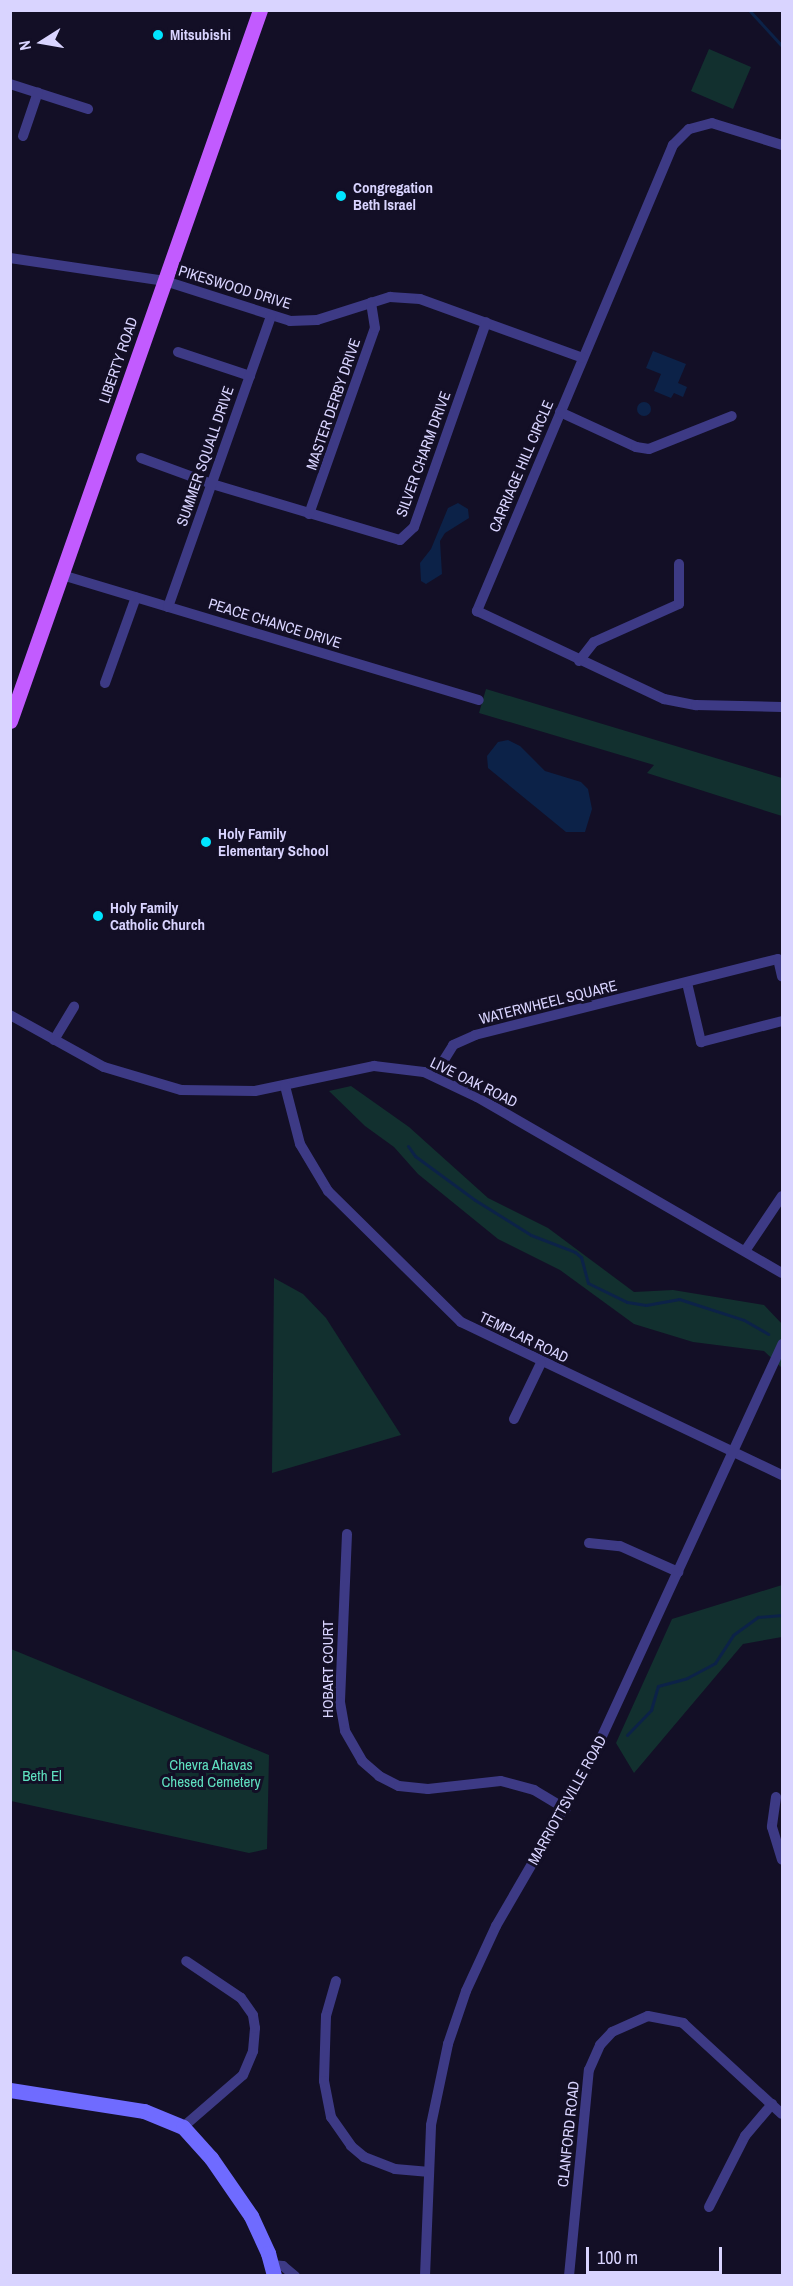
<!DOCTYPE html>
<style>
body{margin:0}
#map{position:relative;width:793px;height:2286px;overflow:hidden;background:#130f26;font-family:"Archivo Narrow",sans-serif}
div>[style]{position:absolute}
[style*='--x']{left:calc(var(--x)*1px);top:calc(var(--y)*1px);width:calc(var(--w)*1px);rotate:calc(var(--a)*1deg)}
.green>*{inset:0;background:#12302f}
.water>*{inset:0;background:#0c2248}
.round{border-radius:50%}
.stream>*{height:3px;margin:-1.5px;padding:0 1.5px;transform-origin:1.5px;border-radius:1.5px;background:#0c2248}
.minor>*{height:10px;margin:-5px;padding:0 5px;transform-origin:5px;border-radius:5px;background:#3d3a85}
.secondary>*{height:15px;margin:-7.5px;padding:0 7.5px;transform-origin:7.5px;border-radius:7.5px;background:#6f6bff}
.primary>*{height:15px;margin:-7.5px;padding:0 7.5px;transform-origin:7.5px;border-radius:7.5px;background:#c25bff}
.dots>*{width:16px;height:16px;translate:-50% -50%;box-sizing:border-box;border:3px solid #130f26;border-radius:50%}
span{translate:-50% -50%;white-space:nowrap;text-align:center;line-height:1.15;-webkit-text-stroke:6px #130f26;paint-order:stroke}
.poi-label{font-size:15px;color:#d9d4ff;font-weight:700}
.left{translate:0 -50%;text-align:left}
.street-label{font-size:15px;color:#d9d4ff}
.park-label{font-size:15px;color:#5fe0c0}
.frame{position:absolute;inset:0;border:12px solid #d9d4ff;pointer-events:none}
.north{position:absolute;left:12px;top:12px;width:60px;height:60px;-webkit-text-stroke:4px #130f26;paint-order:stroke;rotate:259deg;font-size:16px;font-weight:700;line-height:24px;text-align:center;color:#d9d4ff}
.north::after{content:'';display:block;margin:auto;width:21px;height:27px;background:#d9d4ff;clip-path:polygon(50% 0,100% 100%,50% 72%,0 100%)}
.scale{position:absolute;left:586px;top:2247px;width:136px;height:27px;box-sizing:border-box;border:3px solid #d9d4ff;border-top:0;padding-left:8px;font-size:18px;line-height:21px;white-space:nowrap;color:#d9d4ff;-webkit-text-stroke:4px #130f26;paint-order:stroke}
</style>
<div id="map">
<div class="green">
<div style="clip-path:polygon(709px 49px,751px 67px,733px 109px,691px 91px)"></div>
<div style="clip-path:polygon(486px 689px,782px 778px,782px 816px,647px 773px,654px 765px,479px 713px)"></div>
<div style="clip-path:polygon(351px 1086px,409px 1127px,488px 1198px,548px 1228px,634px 1292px,673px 1290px,764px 1305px,782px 1324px,782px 1368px,764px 1351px,693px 1342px,634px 1324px,560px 1270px,498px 1239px,418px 1174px,394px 1147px,365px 1126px,329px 1091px)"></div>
<div style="clip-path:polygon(274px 1278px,303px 1294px,326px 1318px,401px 1435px,272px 1473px)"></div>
<div style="clip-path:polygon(782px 1585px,782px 1637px,743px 1644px,634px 1773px,616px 1743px,672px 1619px)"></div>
<div style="clip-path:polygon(11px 1649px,269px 1755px,267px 1849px,249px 1853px,11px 1801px)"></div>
</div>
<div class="water">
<div style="clip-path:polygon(653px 351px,686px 364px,678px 383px,687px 387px,683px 397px,674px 393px,671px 398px,654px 391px,661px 374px,646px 368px)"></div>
<div class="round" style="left:637px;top:402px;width:14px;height:14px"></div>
<div style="clip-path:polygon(458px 503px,468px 509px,469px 518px,445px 533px,440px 541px,442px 574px,426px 584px,421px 581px,420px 563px,431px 549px,448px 508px)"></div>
<div style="clip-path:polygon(508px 740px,520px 746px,545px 771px,581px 782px,588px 789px,592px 809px,585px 832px,566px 832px,488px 768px,487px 756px,498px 742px)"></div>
</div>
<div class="stream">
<div style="--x:749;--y:10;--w:49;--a:47.5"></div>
<div style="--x:408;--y:1146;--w:12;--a:55"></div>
<div style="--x:415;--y:1156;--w:74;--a:36.3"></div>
<div style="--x:475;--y:1200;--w:66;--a:32"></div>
<div style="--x:531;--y:1235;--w:47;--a:21.1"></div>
<div style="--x:575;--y:1252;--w:8;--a:40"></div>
<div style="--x:581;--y:1257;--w:27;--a:75"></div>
<div style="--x:588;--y:1283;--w:43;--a:26"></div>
<div style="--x:627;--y:1302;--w:19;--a:9"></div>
<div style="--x:646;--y:1305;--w:34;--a:-10"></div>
<div style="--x:679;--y:1299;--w:68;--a:17.9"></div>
<div style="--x:744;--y:1320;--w:28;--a:30"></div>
<div style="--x:627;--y:1735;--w:35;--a:-46"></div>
<div style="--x:651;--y:1710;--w:25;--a:-74"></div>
<div style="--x:658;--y:1686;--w:30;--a:-15"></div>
<div style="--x:687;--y:1678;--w:32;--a:-28"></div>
<div style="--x:715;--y:1663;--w:33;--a:-57"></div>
<div style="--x:733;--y:1635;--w:31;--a:-36"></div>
<div style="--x:758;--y:1617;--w:24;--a:-5"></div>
</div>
<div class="minor">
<div style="--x:10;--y:84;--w:82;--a:17.8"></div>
<div style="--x:23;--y:136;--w:46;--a:-71.2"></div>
<div style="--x:782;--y:145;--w:73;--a:-162.6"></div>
<div style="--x:712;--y:123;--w:24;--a:165"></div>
<div style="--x:689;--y:129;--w:23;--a:135"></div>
<div style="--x:673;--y:145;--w:506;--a:112.81"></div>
<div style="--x:477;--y:611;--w:207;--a:25.2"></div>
<div style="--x:664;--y:699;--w:33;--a:11"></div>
<div style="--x:696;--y:705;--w:86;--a:1.3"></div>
<div style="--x:10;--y:258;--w:157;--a:8.4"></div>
<div style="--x:165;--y:281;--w:131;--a:17.7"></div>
<div style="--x:290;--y:321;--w:27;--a:-2"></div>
<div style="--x:317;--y:320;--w:77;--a:-17.5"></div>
<div style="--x:390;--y:297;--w:30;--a:4"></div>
<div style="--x:420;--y:299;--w:173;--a:19.9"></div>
<div style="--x:178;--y:352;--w:76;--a:18.4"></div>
<div style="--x:560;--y:412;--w:84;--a:24.7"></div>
<div style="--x:636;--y:447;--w:13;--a:9"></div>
<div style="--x:649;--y:449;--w:89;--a:-21.7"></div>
<div style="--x:141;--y:458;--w:76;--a:20.1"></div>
<div style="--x:212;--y:484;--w:196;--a:16.6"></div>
<div style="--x:400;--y:540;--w:19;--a:-43"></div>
<div style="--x:414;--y:527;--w:217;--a:-70.6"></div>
<div style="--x:309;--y:514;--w:197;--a:-70.5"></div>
<div style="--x:375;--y:328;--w:26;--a:-99"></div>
<div style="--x:62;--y:575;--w:435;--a:16.7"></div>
<div style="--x:168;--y:607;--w:309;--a:-70.5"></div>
<div style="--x:579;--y:661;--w:24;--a:-52"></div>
<div style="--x:594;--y:642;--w:93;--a:-24.1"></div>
<div style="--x:679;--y:604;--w:40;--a:-90"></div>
<div style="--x:105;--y:683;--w:91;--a:-70.2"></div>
<div style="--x:687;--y:983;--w:61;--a:76.7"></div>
<div style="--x:701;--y:1042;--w:84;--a:-14.5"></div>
<div style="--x:10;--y:1015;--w:107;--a:29"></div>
<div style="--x:104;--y:1067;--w:80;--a:16.6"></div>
<div style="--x:181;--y:1090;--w:74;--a:0.8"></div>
<div style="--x:255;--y:1091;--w:122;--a:-11.9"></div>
<div style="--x:374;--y:1066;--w:50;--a:6.8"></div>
<div style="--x:424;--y:1072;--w:59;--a:25.3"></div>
<div style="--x:477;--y:1097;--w:352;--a:30"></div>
<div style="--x:54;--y:1040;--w:39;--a:-59"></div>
<div style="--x:434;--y:1076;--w:36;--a:-58"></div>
<div style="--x:453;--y:1045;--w:24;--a:-24"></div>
<div style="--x:475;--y:1035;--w:312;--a:-14.1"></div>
<div style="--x:778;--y:959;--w:18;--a:77"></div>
<div style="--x:285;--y:1086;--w:60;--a:75.5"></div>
<div style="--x:300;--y:1144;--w:55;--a:59.2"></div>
<div style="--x:328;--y:1191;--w:187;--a:44.6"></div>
<div style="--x:461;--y:1322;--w:356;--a:25.5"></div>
<div style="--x:745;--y:1251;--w:66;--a:-56.1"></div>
<div style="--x:514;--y:1419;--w:62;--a:-64.3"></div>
<div style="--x:347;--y:1534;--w:168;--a:92.4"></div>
<div style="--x:340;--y:1702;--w:29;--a:80"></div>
<div style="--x:345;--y:1731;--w:34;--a:60"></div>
<div style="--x:362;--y:1761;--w:23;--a:41"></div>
<div style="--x:379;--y:1776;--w:22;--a:27"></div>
<div style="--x:399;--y:1786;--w:29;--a:6"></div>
<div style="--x:428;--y:1789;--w:73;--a:-6.3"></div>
<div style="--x:501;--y:1781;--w:34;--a:15"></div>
<div style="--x:534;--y:1790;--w:37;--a:31"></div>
<div style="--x:589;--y:1543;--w:31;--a:6"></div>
<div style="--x:620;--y:1546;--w:64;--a:24.1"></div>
<div style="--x:776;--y:1797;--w:30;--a:98"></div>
<div style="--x:772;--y:1827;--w:34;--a:73"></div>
<div style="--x:336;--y:1981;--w:36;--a:106"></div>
<div style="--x:326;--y:2016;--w:65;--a:91.8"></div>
<div style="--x:324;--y:2081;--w:37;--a:79"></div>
<div style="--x:331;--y:2117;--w:35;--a:55"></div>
<div style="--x:351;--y:2146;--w:17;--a:40"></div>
<div style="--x:364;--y:2157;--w:33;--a:21"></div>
<div style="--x:395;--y:2169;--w:32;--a:5"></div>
<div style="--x:183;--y:2127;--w:79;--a:-40.9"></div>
<div style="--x:243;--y:2075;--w:26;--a:-67"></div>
<div style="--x:253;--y:2051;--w:23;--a:-85"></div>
<div style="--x:255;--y:2028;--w:13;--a:-99"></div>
<div style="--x:253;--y:2015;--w:21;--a:-125"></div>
<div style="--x:241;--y:1998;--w:66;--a:-146.1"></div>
<div style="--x:709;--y:2207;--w:80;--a:-63.1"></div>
<div style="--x:745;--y:2136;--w:42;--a:-49.8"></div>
<div style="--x:272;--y:2265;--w:11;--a:5"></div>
<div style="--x:283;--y:2266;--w:16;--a:40"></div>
<div style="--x:425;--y:2276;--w:151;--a:-87.7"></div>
<div style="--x:431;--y:2125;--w:83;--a:-78.1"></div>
<div style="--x:448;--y:2044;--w:56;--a:-71.2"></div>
<div style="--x:466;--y:1991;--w:72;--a:-65.2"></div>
<div style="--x:496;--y:1926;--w:179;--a:-59.9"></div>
<div style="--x:586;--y:1771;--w:470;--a:-65.3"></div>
<div style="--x:569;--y:2276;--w:207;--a:-84.5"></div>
<div style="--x:589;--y:2070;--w:27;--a:-66"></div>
<div style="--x:600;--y:2045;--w:18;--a:-47"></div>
<div style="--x:612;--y:2032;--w:39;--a:-24"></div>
<div style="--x:648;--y:2016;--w:36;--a:11"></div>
<div style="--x:683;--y:2023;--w:134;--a:42.6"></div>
</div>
<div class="secondary">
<div style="--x:10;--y:2090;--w:136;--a:8.9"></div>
<div style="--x:144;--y:2111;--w:42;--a:22.3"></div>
<div style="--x:183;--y:2127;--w:42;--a:47.9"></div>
<div style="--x:211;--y:2158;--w:70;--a:55.4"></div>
<div style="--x:251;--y:2216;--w:41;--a:65.3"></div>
<div style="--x:268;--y:2253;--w:24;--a:75"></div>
</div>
<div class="primary">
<div style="--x:10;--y:721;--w:754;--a:-70.63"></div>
</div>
<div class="dots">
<div style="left:158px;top:35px;background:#00e5ff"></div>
<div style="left:341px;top:196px;background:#00e5ff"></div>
<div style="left:206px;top:842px;background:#00e5ff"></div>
<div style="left:98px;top:916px;background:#00e5ff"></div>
</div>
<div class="poi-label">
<span class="left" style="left:170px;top:35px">Mitsubishi</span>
<span class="left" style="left:353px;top:196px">Congregation<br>Beth Israel</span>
<span class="left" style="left:218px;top:842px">Holy Family<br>Elementary School</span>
<span class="left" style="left:110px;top:916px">Holy Family<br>Catholic Church</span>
</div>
<div class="street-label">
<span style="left:235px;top:287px;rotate:17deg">PIKESWOOD DRIVE</span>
<span style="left:118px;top:360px;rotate:-71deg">LIBERTY ROAD</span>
<span style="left:333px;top:404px;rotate:-71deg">MASTER DERBY DRIVE</span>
<span style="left:423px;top:454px;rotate:-70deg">SILVER CHARM DRIVE</span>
<span style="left:205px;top:456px;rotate:-71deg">SUMMER SQUALL DRIVE</span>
<span style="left:521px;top:466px;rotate:-67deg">CARRIAGE HILL CIRCLE</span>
<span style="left:275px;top:623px;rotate:17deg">PEACE CHANCE DRIVE</span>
<span style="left:548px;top:1002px;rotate:-14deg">WATERWHEEL SQUARE</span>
<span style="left:474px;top:1082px;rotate:26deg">LIVE OAK ROAD</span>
<span style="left:524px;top:1337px;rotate:26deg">TEMPLAR ROAD</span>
<span style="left:328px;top:1669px;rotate:-90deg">HOBART COURT</span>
<span style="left:567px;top:1800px;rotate:-61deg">MARRIOTTSVILLE ROAD</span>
<span style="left:568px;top:2134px;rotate:-84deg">CLANFORD ROAD</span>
</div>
<div class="park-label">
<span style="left:211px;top:1773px">Chevra Ahavas<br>Chesed Cemetery</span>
<span style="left:42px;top:1776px">Beth El</span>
</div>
<div class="frame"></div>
<div class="north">N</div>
<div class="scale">100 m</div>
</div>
